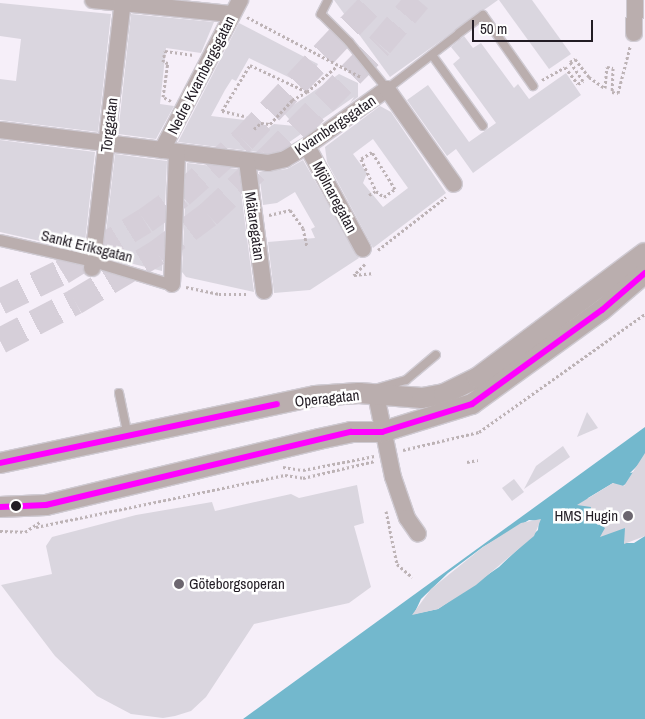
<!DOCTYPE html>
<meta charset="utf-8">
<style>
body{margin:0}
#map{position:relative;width:645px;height:719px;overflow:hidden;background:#f6eff9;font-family:"Archivo Narrow",sans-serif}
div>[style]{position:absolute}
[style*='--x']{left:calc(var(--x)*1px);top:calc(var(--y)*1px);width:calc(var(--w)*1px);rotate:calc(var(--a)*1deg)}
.water>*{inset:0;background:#73b8cd}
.building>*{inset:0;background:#dad6df}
.trunk-tunnel>*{height:26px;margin-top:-13px;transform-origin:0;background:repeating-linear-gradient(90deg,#d6cfd9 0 26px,transparent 0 39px)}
.path>*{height:3px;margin-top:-1.5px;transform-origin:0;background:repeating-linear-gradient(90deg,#bdb3b6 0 2.5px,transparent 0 5px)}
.roads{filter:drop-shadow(1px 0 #cfcad2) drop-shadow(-1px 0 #cfcad2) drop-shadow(0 1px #cfcad2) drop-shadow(0 -1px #cfcad2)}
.service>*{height:8px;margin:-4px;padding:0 4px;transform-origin:4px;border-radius:4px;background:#baaeae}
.pedestrian>*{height:11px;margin:-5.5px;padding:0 5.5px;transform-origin:5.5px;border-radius:5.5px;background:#baaeae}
.minor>*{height:16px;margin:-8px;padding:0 8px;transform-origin:8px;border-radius:8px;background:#baaeae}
.tertiary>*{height:20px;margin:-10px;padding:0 10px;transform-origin:10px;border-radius:10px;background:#baaeae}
.bus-1>*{height:6px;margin:-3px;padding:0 3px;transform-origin:3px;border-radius:3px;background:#f0f}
.dots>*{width:14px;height:14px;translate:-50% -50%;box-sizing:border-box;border:2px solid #fff;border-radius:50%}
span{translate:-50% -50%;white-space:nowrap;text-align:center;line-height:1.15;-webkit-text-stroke:5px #fff;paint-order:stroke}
.street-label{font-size:15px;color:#221c24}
.poi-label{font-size:15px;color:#221c24}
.right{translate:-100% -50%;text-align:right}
.left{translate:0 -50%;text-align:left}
.scale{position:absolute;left:472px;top:20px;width:121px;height:22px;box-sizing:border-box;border:2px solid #221c24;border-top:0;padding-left:6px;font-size:15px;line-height:18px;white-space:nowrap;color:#221c24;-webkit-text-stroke:4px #fff;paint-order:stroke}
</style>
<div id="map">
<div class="water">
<div style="clip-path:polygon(evenodd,645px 427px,645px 458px,630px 473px,645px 470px,591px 509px,589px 517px,598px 525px,612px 520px,602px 534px,632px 522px,624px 543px,634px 543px,645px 536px,645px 719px,243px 719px,645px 427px,613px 483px,617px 486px,594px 505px,585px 506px,588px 498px,613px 483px,645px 427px,529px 520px,539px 521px,538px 530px,499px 567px,438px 609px,414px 614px,421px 599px,448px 573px,483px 547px,529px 520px)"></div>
</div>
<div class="building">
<div style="clip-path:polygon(334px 0,498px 0,390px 77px)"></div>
<div style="clip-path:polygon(499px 0,532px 0,571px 54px,549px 69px)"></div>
<div style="clip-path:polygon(0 3px,111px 14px,98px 132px,0 120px,0 79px,16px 81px,21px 39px,0 36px)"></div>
<div style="clip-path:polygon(131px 14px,214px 22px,201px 53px,166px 48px,160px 104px,174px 106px,156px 139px,118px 134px)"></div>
<div style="clip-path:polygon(239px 23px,318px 64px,307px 86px,249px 58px,236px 81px,232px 79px,225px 90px,211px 116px,245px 120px,247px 116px,267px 129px,274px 124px,295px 126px,283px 112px,339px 74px,358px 83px,358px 97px,350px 103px,354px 97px,278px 150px,267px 153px,178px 142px)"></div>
<div style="clip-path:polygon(464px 36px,473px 48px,481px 43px,514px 88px,518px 84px,529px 99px,566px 73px,581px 95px,473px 173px,456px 149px,447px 156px,407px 100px,428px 85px,469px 142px,496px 123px,453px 64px,460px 58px,451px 47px)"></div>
<div style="clip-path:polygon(evenodd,380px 106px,391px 112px,446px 193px,373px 248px,327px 162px,325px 147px,380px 106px,373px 139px,408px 188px,383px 207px,363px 183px,367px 173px,353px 154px,373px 139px)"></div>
<div style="clip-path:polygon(0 140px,95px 152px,84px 251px,0 232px)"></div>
<div style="clip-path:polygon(115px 154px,167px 161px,162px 271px,109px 258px,104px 250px)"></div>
<div style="clip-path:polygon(303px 160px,359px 258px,310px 290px,274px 293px,268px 242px,315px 238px,311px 229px,315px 227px,295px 192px,277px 203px,263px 205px,259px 172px,287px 169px)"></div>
<div style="clip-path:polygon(187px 163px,238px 169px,254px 292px,186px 277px,182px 272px)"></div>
<div style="clip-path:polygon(587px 412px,598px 428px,577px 437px)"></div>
<div style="clip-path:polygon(563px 446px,570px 457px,524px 489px,536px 466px)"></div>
<div style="clip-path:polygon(645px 453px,645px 536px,624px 544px,625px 528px,600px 537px,605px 528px,589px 517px,591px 507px,577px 505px,613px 483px,624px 486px)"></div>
<div style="clip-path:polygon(514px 479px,524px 492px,512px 501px,502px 488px)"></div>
<div style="clip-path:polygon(357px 485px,364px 523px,354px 526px,371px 587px,349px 603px,254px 624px,206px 697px,191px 711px,175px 716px,163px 718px,131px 714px,97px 696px,55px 656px,1px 585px,52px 574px,46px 546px,52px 537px,136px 515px,212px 502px,215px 511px,291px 494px,299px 498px)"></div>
<div style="clip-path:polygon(541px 519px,534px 536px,476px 585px,438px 609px,412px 615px,431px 589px,483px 547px,521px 523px)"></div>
</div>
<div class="trunk-tunnel">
<div style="--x:0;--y:302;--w:69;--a:-25.8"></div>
<div style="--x:62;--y:272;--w:97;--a:-31.6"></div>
<div style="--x:145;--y:221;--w:44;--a:-35.8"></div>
<div style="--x:181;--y:195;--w:83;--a:-41.6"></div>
<div style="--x:243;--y:140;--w:192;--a:-46.7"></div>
<div style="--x:0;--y:341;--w:85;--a:-27.5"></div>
<div style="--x:75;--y:302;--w:96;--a:-30.9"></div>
<div style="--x:157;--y:253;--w:64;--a:-36.7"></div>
<div style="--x:208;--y:215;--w:83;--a:-43.1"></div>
<div style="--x:269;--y:158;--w:158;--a:-45.5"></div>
<div style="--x:380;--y:45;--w:59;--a:-49.8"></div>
</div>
<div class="path">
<div style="--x:247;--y:17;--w:129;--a:27.8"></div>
<div style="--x:542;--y:80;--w:26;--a:-29"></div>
<div style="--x:565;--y:67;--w:21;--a:53"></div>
<div style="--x:578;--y:84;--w:6;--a:-31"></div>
<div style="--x:583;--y:81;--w:23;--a:-124"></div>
<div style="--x:570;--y:62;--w:6;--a:-31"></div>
<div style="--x:575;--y:59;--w:23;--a:52"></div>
<div style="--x:589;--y:77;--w:19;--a:35"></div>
<div style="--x:605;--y:88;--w:21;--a:-85"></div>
<div style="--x:607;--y:67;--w:6;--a:9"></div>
<div style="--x:613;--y:68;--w:24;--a:92"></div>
<div style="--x:612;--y:92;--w:6;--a:9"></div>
<div style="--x:618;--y:93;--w:48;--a:-75.4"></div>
<div style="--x:171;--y:101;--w:9;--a:-153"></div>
<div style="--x:163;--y:97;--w:34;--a:-82"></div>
<div style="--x:168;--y:63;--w:5;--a:-169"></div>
<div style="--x:163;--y:62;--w:11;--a:-80"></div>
<div style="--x:165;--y:51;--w:29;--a:8"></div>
<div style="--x:244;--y:116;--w:23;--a:-167"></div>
<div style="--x:222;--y:111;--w:54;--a:-58.7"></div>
<div style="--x:250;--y:65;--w:63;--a:25.3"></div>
<div style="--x:307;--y:92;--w:40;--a:-41"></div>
<div style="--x:254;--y:129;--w:9;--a:-41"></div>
<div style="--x:261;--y:123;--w:9;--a:6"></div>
<div style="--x:270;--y:124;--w:33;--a:-47"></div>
<div style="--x:292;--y:100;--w:17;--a:-28"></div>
<div style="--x:369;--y:195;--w:8;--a:-30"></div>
<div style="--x:376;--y:191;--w:10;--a:37"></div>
<div style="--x:384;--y:197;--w:14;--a:-36"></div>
<div style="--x:395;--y:189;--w:44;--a:-121.9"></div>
<div style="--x:372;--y:152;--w:13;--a:148"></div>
<div style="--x:361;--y:159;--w:35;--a:65"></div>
<div style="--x:269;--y:215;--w:22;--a:-13"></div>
<div style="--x:290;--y:210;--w:22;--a:54"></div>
<div style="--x:303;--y:228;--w:19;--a:78"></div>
<div style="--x:378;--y:250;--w:86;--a:-37.9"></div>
<div style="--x:365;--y:264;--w:16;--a:135"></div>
<div style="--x:354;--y:275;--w:20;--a:-6"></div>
<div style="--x:186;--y:287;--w:34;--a:12"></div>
<div style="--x:219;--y:294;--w:30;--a:0"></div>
<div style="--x:403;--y:450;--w:78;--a:-13.3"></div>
<div style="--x:479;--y:432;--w:204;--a:-35.4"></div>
<div style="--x:467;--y:462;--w:11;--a:-10"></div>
<div style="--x:283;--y:467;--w:20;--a:9"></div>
<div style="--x:303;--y:470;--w:73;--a:-11"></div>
<div style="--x:386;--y:511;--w:54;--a:78.3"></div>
<div style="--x:397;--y:564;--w:20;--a:41"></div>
<div style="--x:36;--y:527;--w:254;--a:-11.8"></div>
<div style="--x:285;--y:475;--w:18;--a:9"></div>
<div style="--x:303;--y:478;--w:74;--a:-13.3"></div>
<div style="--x:0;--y:531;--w:25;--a:2"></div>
<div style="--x:25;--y:532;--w:18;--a:-34"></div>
</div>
<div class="roads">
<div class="service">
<div style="--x:328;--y:0;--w:16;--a:117"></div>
<div style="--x:321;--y:14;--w:40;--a:45"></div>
<div style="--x:349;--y:42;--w:60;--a:51"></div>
<div style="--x:387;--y:89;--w:88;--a:-37.6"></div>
<div style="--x:459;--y:33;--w:30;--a:-37"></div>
<div style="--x:483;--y:15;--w:87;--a:54.8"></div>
<div style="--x:432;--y:55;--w:87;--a:54.3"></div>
<div style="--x:378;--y:388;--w:29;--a:-16"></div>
<div style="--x:406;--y:380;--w:39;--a:-40"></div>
<div style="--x:119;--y:393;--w:44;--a:78.2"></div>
</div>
<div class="pedestrian">
<div style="--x:0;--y:240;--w:95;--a:12.7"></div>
<div style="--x:93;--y:261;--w:76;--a:16.8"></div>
</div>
<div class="minor">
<div style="--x:93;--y:0;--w:140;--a:5.8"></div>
<div style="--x:634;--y:33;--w:33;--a:-88"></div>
<div style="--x:0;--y:130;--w:270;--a:7"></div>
<div style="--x:268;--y:163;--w:17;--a:-13"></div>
<div style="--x:285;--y:159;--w:26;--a:-31"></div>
<div style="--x:307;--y:146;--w:98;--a:-35.5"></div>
<div style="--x:387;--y:89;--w:116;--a:54.8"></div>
<div style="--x:307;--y:146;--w:117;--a:61.5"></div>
<div style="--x:162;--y:150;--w:169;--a:-62.5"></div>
<div style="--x:247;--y:161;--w:131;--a:82.5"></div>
<div style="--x:92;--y:268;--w:270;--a:-83.4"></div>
<div style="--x:172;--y:284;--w:132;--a:-87.8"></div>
<div style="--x:376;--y:395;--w:84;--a:78.3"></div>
<div style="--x:393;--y:477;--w:43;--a:71.1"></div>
<div style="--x:407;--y:518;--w:19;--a:55"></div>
</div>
<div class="tertiary">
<div style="--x:0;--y:463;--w:322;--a:-12"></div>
<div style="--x:315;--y:396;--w:44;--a:-3.9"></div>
<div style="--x:359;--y:393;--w:63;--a:4.5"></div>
<div style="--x:422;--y:398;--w:22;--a:-10"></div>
<div style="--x:444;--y:394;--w:37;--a:-26"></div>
<div style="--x:477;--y:378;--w:209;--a:-36.7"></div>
<div style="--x:0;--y:507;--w:46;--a:-2.5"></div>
<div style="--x:46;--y:505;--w:281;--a:-13.6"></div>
<div style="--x:319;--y:439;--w:33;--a:-12"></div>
<div style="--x:351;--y:432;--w:31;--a:0"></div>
<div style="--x:382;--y:432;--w:94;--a:-17.3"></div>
<div style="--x:472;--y:404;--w:160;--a:-35.9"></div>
<div style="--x:602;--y:310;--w:57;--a:-40.7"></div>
</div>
</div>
<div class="bus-1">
<div style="--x:0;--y:463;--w:283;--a:-12"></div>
<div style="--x:0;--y:507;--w:46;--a:-2.5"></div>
<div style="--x:46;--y:505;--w:314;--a:-13.5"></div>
<div style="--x:351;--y:432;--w:31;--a:0"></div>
<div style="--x:382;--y:432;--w:94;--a:-17.3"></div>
<div style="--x:472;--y:404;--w:160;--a:-35.9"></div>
<div style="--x:602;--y:310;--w:57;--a:-40.7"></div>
</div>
<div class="dots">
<div style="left:16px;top:506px;background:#221c24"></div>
<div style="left:628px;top:516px;background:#6c666f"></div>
<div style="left:179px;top:584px;background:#6c666f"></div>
</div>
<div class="street-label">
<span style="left:201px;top:75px;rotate:-63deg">Nedre Kvarnbergsgatan</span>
<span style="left:109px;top:125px;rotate:-83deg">Torggatan</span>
<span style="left:335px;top:125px;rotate:-34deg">Kvarnbergsgatan</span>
<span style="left:335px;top:197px;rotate:62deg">Mjölnaregatan</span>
<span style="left:255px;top:226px;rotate:82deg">Mätaregatan</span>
<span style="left:87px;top:246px;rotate:14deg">Sankt Eriksgatan</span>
<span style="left:327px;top:398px;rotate:-6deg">Operagatan</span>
</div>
<div class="poi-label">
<span class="right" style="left:618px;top:516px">HMS Hugin</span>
<span class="left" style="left:189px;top:584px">Göteborgsoperan</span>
</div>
<div class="scale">50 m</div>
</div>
